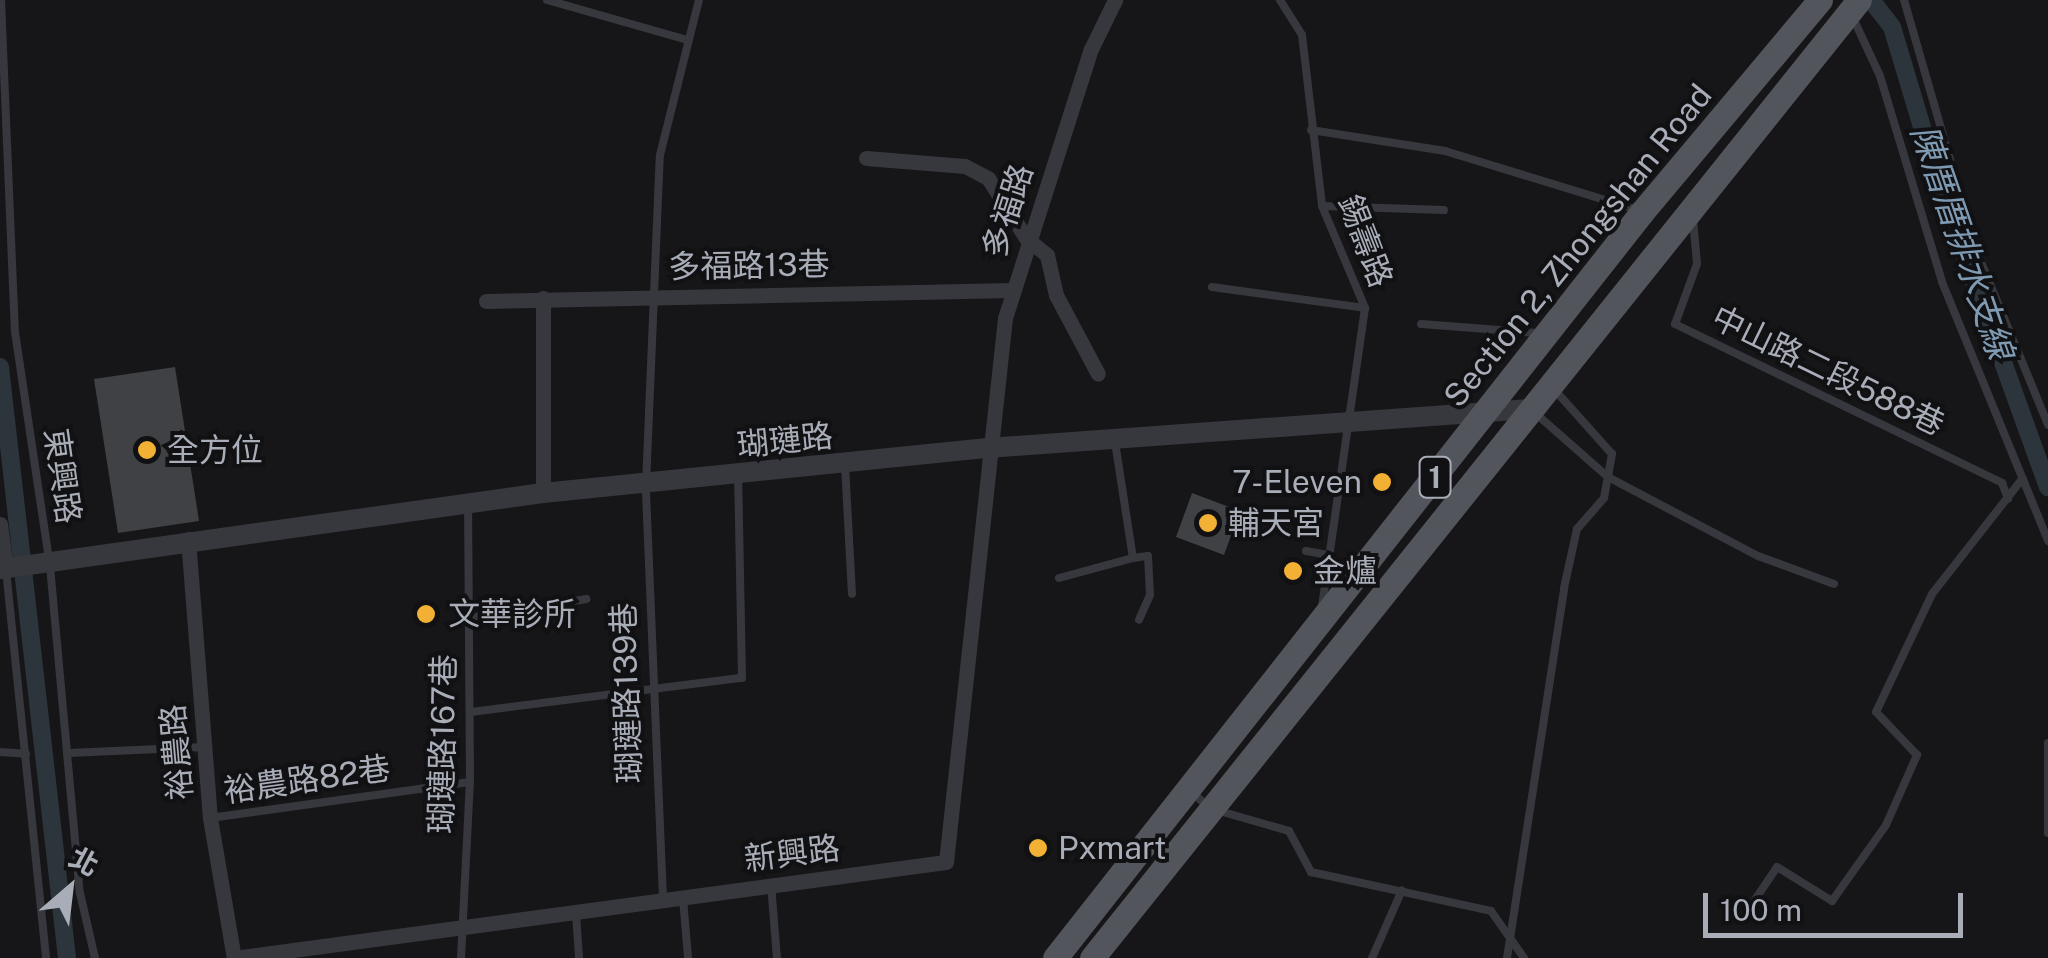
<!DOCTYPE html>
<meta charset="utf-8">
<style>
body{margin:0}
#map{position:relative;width:2048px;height:958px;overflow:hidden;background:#161618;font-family:"Public Sans","Noto Sans TC",sans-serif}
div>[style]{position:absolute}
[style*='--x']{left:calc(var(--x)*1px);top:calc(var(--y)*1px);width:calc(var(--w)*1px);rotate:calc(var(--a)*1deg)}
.canal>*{height:18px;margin:-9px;padding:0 9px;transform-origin:9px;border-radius:9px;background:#2c353c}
.building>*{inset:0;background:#404145}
.service>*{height:8px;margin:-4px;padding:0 4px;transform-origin:4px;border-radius:4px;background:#37383d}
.minor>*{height:15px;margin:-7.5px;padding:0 7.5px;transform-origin:7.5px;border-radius:7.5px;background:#37383d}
.tertiary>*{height:20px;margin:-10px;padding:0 10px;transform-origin:10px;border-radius:10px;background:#37383d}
.primary>*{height:25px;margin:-12.5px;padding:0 12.5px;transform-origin:12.5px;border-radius:12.5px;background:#53555c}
.dots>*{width:28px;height:28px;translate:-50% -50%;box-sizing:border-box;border:5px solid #111113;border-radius:50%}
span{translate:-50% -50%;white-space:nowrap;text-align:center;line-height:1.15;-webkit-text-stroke:8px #111113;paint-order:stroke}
.shield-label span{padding:2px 8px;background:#111113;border:2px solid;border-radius:8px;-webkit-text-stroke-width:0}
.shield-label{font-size:30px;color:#a8adb8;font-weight:700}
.street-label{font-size:32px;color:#a8adb8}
.poi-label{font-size:32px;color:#a8adb8}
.left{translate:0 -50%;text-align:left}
.right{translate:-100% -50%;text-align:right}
.water-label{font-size:35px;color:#7f9bb3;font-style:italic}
.north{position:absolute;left:20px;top:838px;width:100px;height:100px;-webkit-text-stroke:8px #111113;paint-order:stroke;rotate:28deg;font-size:28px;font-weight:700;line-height:40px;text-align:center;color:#a8adb8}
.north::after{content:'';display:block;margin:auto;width:35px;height:45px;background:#a8adb8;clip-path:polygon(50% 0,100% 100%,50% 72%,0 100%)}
.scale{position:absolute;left:1703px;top:893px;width:260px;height:45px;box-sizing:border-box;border:5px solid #a8adb8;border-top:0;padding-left:12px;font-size:30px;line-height:35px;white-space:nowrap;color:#a8adb8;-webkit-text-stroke:8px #111113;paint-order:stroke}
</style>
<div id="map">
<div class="canal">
<div style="--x:1871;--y:0;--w:34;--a:52"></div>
<div style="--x:1892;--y:27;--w:170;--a:73.3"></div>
<div style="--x:1941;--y:190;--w:316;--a:70.2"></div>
<div style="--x:0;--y:367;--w:595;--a:83.53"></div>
</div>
<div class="building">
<div style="clip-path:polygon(175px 367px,199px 521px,118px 533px,94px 379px)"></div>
<div style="clip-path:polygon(1192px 493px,1240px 511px,1224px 555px,1176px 537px)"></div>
</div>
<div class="service">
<div style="--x:1;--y:0;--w:332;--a:87.6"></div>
<div style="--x:15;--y:332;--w:237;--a:81.5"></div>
<div style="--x:50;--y:566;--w:328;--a:84.8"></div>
<div style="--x:80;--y:893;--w:67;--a:77"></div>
<div style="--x:547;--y:0;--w:146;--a:15.9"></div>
<div style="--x:1280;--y:0;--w:41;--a:57.8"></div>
<div style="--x:1302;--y:35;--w:172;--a:83.3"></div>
<div style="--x:1322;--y:206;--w:111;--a:67.1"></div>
<div style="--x:1365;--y:308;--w:301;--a:98.2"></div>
<div style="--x:1904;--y:0;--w:260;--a:73.9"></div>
<div style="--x:1976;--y:250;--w:189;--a:67.6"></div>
<div style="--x:1853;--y:18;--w:64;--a:65"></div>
<div style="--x:1880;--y:76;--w:215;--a:73.2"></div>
<div style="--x:1942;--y:282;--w:280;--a:67.7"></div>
<div style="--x:1311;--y:130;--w:136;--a:8.9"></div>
<div style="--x:1445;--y:151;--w:202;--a:17"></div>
<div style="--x:1322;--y:206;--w:122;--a:1.9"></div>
<div style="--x:1693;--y:219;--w:45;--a:84.9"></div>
<div style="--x:1697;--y:264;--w:64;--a:110.1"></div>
<div style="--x:1675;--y:324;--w:364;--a:25.9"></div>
<div style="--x:2002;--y:483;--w:17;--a:69"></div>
<div style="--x:1212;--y:287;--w:154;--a:7.8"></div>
<div style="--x:1421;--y:324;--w:117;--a:4.4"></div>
<div style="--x:1534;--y:412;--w:98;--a:41.3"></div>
<div style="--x:1608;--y:477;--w:170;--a:27.8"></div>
<div style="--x:1758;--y:556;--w:81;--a:20.2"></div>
<div style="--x:1115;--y:442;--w:117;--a:81.2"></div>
<div style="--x:1133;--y:558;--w:15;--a:-8"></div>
<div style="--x:1148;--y:556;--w:39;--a:87"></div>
<div style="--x:1150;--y:595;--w:27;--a:114"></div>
<div style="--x:845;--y:465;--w:129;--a:86.9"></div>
<div style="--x:1306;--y:551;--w:22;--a:10"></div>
<div style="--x:6;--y:570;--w:390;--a:84.1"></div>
<div style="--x:1059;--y:578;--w:77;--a:-15.1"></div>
<div style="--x:469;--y:618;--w:119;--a:-9.2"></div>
<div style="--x:471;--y:712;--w:273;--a:-7.2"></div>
<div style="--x:742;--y:678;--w:202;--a:-91.1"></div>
<div style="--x:2048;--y:743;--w:90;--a:90"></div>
<div style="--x:0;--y:752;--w:26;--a:4"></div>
<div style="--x:69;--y:753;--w:135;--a:-2.5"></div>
<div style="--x:1192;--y:792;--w:23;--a:43"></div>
<div style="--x:1209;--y:808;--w:83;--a:16"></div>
<div style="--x:1289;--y:831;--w:47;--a:61.8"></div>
<div style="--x:1311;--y:872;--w:184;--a:12.2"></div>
<div style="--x:1491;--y:911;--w:57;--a:54.9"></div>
<div style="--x:210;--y:818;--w:262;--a:-7.9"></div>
<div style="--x:771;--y:884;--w:74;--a:85.4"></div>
<div style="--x:663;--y:898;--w:413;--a:-92.4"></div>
<div style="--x:646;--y:485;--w:330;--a:-87.6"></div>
<div style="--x:660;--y:155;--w:160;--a:-75.9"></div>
<div style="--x:683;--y:898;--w:60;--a:85.2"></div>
<div style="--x:576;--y:913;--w:45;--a:86.2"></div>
<div style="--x:1746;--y:913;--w:55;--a:-56"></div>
<div style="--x:1777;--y:867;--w:65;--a:31.7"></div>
<div style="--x:1832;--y:901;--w:93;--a:-54.6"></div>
<div style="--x:1886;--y:825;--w:77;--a:-66.1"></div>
<div style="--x:1917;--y:755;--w:59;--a:-133.6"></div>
<div style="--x:1876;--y:712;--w:131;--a:-64.6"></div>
<div style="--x:1932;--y:594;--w:147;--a:-51.9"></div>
<div style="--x:461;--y:958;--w:176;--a:-87.1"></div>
<div style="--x:470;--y:782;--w:275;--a:-90.4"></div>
<div style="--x:1372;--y:958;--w:74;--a:-66.2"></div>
<div style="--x:1507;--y:958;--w:374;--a:-81.2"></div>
<div style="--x:1564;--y:588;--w:60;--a:-77.6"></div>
<div style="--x:1577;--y:529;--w:41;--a:-48.9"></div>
<div style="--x:1604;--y:498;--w:45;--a:-79.7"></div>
<div style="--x:1612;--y:454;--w:89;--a:-131.8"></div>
</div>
<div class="minor">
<div style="--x:866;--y:158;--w:99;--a:4.6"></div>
<div style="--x:965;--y:166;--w:26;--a:28"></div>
<div style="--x:988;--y:178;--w:71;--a:57.7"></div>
<div style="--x:1026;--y:238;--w:27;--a:39"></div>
<div style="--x:1047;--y:255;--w:41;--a:77.3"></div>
<div style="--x:1056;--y:295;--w:89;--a:62"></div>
<div style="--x:486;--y:301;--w:526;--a:-1.2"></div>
<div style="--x:543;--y:493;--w:195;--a:-90"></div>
<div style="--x:0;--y:524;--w:45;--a:82.4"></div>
<div style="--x:188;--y:539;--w:280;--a:85.5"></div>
<div style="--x:210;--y:818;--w:142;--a:80.3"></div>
<div style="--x:234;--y:958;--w:718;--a:-7.68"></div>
<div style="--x:946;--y:862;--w:547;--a:-83.81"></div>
<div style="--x:1005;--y:318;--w:282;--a:-72.3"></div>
<div style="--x:1091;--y:49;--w:55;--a:-63.9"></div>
</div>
<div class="tertiary">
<div style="--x:0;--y:569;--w:548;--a:-7.97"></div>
<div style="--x:543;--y:493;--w:447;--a:-5.8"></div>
<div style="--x:988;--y:448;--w:544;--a:-4.11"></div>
</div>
<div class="primary">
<div style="--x:1055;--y:958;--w:949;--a:-51.8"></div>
<div style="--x:1642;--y:212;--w:277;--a:-50"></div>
<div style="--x:1092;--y:958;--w:1227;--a:-51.32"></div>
</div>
<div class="dots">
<div style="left:147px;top:450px;background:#f2b134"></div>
<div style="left:1382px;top:482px;background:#f2b134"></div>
<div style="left:1208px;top:523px;background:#f2b134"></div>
<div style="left:1293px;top:571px;background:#f2b134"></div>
<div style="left:426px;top:614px;background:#f2b134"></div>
<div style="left:1038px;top:848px;background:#f2b134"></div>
</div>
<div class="shield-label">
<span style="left:1435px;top:477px">1</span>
</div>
<div class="street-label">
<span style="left:1008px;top:211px;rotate:-72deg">多福路</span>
<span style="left:1365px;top:241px;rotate:69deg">錫壽路</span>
<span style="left:1578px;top:246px;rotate:-51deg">Section 2, Zhongshan Road</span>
<span style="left:749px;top:266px;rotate:-1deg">多福路13巷</span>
<span style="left:1828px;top:371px;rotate:26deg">中山路二段588巷</span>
<span style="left:785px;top:441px;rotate:-6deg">瑚璉路</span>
<span style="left:62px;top:476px;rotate:82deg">東興路</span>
<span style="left:627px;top:693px;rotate:-92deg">瑚璉路139巷</span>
<span style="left:443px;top:744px;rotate:-89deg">瑚璉路167巷</span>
<span style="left:177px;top:752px;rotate:-95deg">裕農路</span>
<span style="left:307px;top:780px;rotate:-8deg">裕農路82巷</span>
<span style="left:792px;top:854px;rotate:-7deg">新興路</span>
</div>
<div class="poi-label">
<span class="left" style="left:167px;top:450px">全方位</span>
<span class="right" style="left:1362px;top:482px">7-Eleven</span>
<span class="left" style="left:1228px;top:523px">輔天宮</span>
<span class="left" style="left:1313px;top:571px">金爐</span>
<span class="left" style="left:448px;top:614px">文華診所</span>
<span class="left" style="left:1058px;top:848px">Pxmart</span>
</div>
<div class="water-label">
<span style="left:1962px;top:242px;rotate:71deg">陳厝厝排水支線</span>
</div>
<div class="north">北</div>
<div class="scale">100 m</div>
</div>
